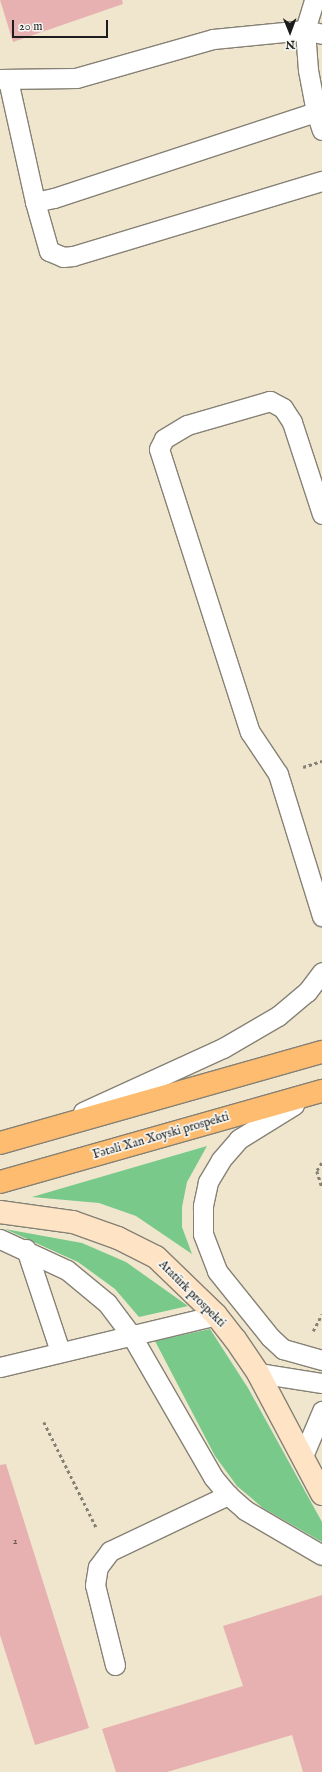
<!DOCTYPE html>
<meta charset="utf-8">
<style>
body{margin:0}
#map{position:relative;width:322px;height:1772px;overflow:hidden;background:#f0e6ce;font-family:"IM FELL English",serif}
div>[style]{position:absolute}
[style*='--x']{left:calc(var(--x)*1px);top:calc(var(--y)*1px);width:calc(var(--w)*1px);rotate:calc(var(--a)*1deg)}
.green>*{inset:0;background:#78c98a}
.building>*{inset:0;background:#e6b1b0}
.path>*{height:2.5px;margin-top:-1.25px;transform-origin:0;background:repeating-linear-gradient(90deg,#868175 0 3px,transparent 0 6px)}
.roads{filter:drop-shadow(1px 0 #868175) drop-shadow(-1px 0 #868175) drop-shadow(0 1px #868175) drop-shadow(0 -1px #868175)}
.lane>*{height:19px;margin:-9.5px;padding:0 9.5px;transform-origin:9.5px;border-radius:9.5px;background:#fff}
.secondary>*{height:22px;margin:-11px;padding:0 11px;transform-origin:11px;border-radius:11px;background:#fee4c5}
.primary>*{height:22px;margin:-11px;padding:0 11px;transform-origin:11px;border-radius:11px;background:#fdbc6f}
span{translate:-50% -50%;white-space:nowrap;text-align:center;line-height:1.15;-webkit-text-stroke:3.5px #f6f6f2;paint-order:stroke}
.number-label{font-size:10px;color:#4e4141}
.number-label span{-webkit-text-stroke-width:0}
.street-label{font-size:12px;color:#1c1c1c}
.north{position:absolute;left:270px;top:12px;width:40px;height:40px;-webkit-text-stroke:3px #f6f6f2;paint-order:stroke;rotate:179deg;font-size:11px;font-weight:700;line-height:16px;text-align:center;color:#1c1c1c}
.north::after{content:'';display:block;margin:auto;width:14px;height:18px;background:#1c1c1c;clip-path:polygon(50% 0,100% 100%,50% 72%,0 100%)}
.scale{position:absolute;left:12px;top:20px;width:96px;height:18px;box-sizing:border-box;border:2px solid #1c1c1c;border-top:0;padding-left:5px;font-size:12px;line-height:14px;white-space:nowrap;color:#1c1c1c;-webkit-text-stroke:3px #f6f6f2;paint-order:stroke}
</style>
<div id="map">
<div class="green">
<div style="clip-path:polygon(207px 1146px,187px 1182px,182px 1207px,182px 1227px,192px 1254px,136px 1216px,99px 1203px,32px 1197px)"></div>
<div style="clip-path:polygon(5px 1229px,82px 1243px,126px 1262px,188px 1306px,139px 1317px,115px 1289px,78px 1262px)"></div>
<div style="clip-path:polygon(210px 1329px,248px 1388px,322px 1522px,322px 1542px,263px 1508px,237px 1486px,215px 1456px,155px 1341px)"></div>
</div>
<div class="building">
<div style="clip-path:polygon(0 0,122px 0,123px 4px,13px 42px)"></div>
<div style="clip-path:polygon(6px 1464px,89px 1728px,35px 1745px,0 1635px,0 1465px)"></div>
<div style="clip-path:polygon(322px 1595px,322px 1772px,303px 1772px,292px 1735px,167px 1772px,116px 1772px,102px 1729px,243px 1686px,223px 1626px)"></div>
</div>
<div class="path">
<div style="--x:303;--y:767;--w:20;--a:-18"></div>
<div style="--x:322;--y:1163;--w:9;--a:122"></div>
<div style="--x:317;--y:1171;--w:17;--a:73"></div>
<div style="--x:313;--y:1331;--w:19;--a:-62"></div>
<div style="--x:44;--y:1422;--w:119;--a:63.6"></div>
</div>
<div class="roads">
<div class="lane">
<div style="--x:0;--y:79;--w:76;--a:-0.8"></div>
<div style="--x:76;--y:78;--w:142;--a:-15.9"></div>
<div style="--x:213;--y:39;--w:92;--a:-5.6"></div>
<div style="--x:305;--y:30;--w:17;--a:13"></div>
<div style="--x:8;--y:80;--w:125;--a:77.5"></div>
<div style="--x:35;--y:202;--w:19;--a:-12"></div>
<div style="--x:54;--y:198;--w:276;--a:-18.2"></div>
<div style="--x:316;--y:112;--w:43;--a:-100.8"></div>
<div style="--x:308;--y:70;--w:40;--a:-94.3"></div>
<div style="--x:305;--y:30;--w:31;--a:-73"></div>
<div style="--x:316;--y:112;--w:19;--a:72"></div>
<div style="--x:35;--y:202;--w:51;--a:74.1"></div>
<div style="--x:49;--y:251;--w:15;--a:23"></div>
<div style="--x:63;--y:257;--w:10;--a:-6"></div>
<div style="--x:73;--y:256;--w:260;--a:-16.8"></div>
<div style="--x:322;--y:514;--w:97;--a:-108.1"></div>
<div style="--x:292;--y:422;--w:17;--a:-123"></div>
<div style="--x:283;--y:408;--w:15;--a:-152"></div>
<div style="--x:270;--y:401;--w:86;--a:163.9"></div>
<div style="--x:187;--y:425;--w:27;--a:149"></div>
<div style="--x:164;--y:439;--w:11;--a:117"></div>
<div style="--x:159;--y:449;--w:297;--a:72.2"></div>
<div style="--x:250;--y:732;--w:50;--a:56.3"></div>
<div style="--x:278;--y:774;--w:149;--a:72.8"></div>
<div style="--x:294;--y:1105;--w:65;--a:148.3"></div>
<div style="--x:239;--y:1139;--w:28;--a:131"></div>
<div style="--x:221;--y:1160;--w:26;--a:121"></div>
<div style="--x:208;--y:1182;--w:25;--a:102"></div>
<div style="--x:203;--y:1206;--w:28;--a:90"></div>
<div style="--x:203;--y:1234;--w:40;--a:69"></div>
<div style="--x:217;--y:1271;--w:85;--a:51.2"></div>
<div style="--x:270;--y:1337;--w:18;--a:43"></div>
<div style="--x:283;--y:1349;--w:41;--a:15.8"></div>
<div style="--x:83;--y:1112;--w:154;--a:-24.6"></div>
<div style="--x:223;--y:1048;--w:64;--a:-30.2"></div>
<div style="--x:278;--y:1016;--w:38;--a:-40"></div>
<div style="--x:307;--y:992;--w:25;--a:-53"></div>
<div style="--x:0;--y:1239;--w:74;--a:24.8"></div>
<div style="--x:67;--y:1270;--w:52;--a:39.5"></div>
<div style="--x:107;--y:1303;--w:38;--a:53"></div>
<div style="--x:130;--y:1333;--w:166;--a:60"></div>
<div style="--x:213;--y:1477;--w:23;--a:50"></div>
<div style="--x:228;--y:1495;--w:23;--a:41"></div>
<div style="--x:245;--y:1510;--w:89;--a:30.3"></div>
<div style="--x:26;--y:1249;--w:108;--a:71.6"></div>
<div style="--x:0;--y:1367;--w:222;--a:-13.5"></div>
<div style="--x:258;--y:1373;--w:65;--a:8.9"></div>
<div style="--x:303;--y:1456;--w:49;--a:-67.1"></div>
<div style="--x:115;--y:1665;--w:82;--a:-104"></div>
<div style="--x:95;--y:1585;--w:18;--a:-81"></div>
<div style="--x:98;--y:1567;--w:20;--a:-53"></div>
<div style="--x:110;--y:1551;--w:131;--a:-25.4"></div>
</div>
<div class="secondary">
<div style="--x:0;--y:1212;--w:74;--a:7.8"></div>
<div style="--x:73;--y:1222;--w:48;--a:19.6"></div>
<div style="--x:118;--y:1238;--w:42;--a:26.6"></div>
<div style="--x:156;--y:1257;--w:83;--a:44"></div>
<div style="--x:216;--y:1315;--w:31;--a:52"></div>
<div style="--x:235;--y:1339;--w:41;--a:55.9"></div>
<div style="--x:258;--y:1373;--w:137;--a:62.1"></div>
</div>
<div class="primary">
<div style="--x:0;--y:1143;--w:335;--a:-15.8"></div>
<div style="--x:0;--y:1182;--w:335;--a:-15.8"></div>
</div>
</div>
<div class="number-label">
<span style="left:15px;top:1542px">2</span>
</div>
<div class="street-label">
<span style="left:161px;top:1136px;rotate:-16deg">Fətəli Xan Xoyski prospekti</span>
<span style="left:192px;top:1294px;rotate:45deg">Atatürk prospekti</span>
</div>
<div class="north">N</div>
<div class="scale">20 m</div>
</div>
